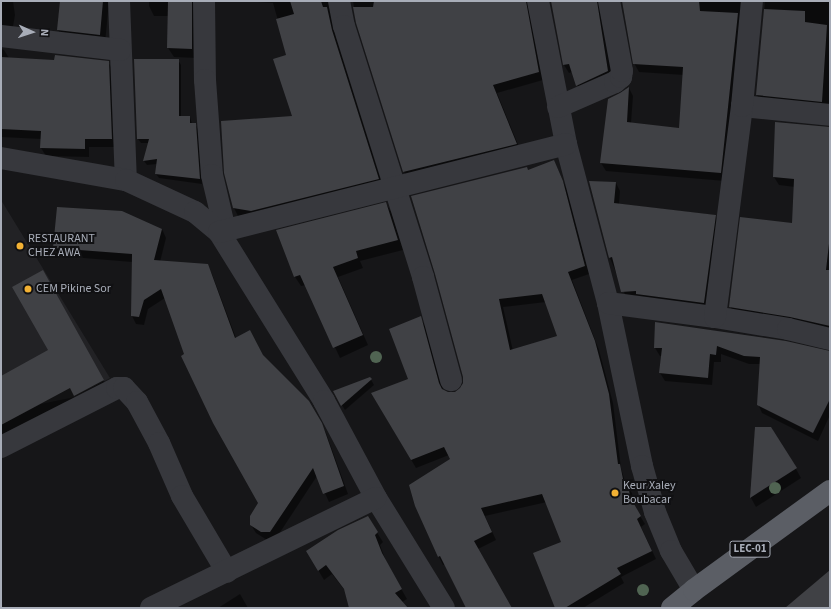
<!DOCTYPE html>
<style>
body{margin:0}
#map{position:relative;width:831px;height:609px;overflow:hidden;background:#161618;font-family:"Source Sans 3",sans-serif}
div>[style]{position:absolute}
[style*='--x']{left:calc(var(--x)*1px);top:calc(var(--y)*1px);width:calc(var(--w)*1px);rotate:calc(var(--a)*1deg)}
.built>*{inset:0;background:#222225}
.shadow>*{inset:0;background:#0007}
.building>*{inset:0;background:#404145}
.minor>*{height:22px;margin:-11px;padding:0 11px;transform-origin:11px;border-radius:11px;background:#37383d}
.trunk>*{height:22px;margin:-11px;padding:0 11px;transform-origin:11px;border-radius:11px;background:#5b5e65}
.trees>*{width:12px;height:12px;margin:-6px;border-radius:50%;background:#506452}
.dots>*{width:11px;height:11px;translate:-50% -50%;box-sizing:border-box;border:2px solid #111113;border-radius:50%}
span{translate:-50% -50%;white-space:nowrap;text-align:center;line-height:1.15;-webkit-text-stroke:4px #111113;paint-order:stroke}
.shield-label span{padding:1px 3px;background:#111113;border:1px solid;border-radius:3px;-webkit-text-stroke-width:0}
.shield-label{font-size:11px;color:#a8adb8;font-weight:700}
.poi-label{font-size:12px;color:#a8adb8}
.left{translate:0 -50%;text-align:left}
.frame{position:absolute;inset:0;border:2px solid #a8adb8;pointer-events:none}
.north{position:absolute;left:12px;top:12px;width:40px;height:40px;-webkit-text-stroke:3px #111113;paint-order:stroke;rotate:93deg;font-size:11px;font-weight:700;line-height:16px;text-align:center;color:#a8adb8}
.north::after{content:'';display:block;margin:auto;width:14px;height:18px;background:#a8adb8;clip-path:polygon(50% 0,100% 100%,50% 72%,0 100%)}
</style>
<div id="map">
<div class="built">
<div style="clip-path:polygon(1px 200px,110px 378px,75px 397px,41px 404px,1px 425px)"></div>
</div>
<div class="shadow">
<div style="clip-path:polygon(1px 1px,13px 1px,15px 15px,12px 32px,1px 33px)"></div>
<div style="clip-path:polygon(61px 1px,109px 1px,105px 44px,63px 39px,58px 30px)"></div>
<div style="clip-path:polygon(149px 1px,202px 1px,197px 58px,174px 57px,168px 48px,169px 16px,154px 16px,149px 6px)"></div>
<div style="clip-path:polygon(241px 1px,334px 1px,331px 6px,336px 37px,383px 187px,238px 216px,234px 208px,294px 117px,288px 56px,273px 3px)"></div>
<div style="clip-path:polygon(353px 1px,533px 1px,543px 80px,497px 93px,521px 152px,409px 180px,404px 172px,357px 23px)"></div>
<div style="clip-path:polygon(552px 1px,604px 1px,613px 79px,581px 93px,572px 72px,569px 73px,564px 65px)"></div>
<div style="clip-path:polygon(623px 1px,747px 1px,725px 181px,606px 171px,601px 163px,629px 88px,633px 96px,631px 123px,680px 129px,684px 75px,639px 72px,634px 63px)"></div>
<div style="clip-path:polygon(765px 1px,830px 1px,830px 110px,761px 103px,757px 95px)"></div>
<div style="clip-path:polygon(1px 49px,4px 50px,9px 58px,55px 61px,108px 62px,113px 70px,116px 147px,89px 147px,89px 157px,46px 156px,41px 148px,41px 139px,1px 137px)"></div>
<div style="clip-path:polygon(178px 60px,181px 65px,181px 117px,190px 117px,192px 124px,195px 124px,198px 129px,202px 184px,159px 178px,156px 174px,157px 164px,147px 165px,144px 161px,149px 143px,141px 143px,138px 139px)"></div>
<div style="clip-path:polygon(776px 123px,830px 128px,830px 333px,735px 315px,730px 306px,793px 224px,795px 187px,779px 185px,774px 177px)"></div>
<div style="clip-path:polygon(evenodd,554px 161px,567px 190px,589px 274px,572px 280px,599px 350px,613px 403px,621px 468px,626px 485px,632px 493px,634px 506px,645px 524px,641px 527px,656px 559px,621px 577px,624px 583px,583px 608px,556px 608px,563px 543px,547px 502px,485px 516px,496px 540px,478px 549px,511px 608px,468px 608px,446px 564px,443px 565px,439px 557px,415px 505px,452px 460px,449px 455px,416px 468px,372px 394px,410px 380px,420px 318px,425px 326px,443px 390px,447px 393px,455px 393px,461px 389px,528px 171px,554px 161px,546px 302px,559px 337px,513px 351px,503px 307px,546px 302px)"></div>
<div style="clip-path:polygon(590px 182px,616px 183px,620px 191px,619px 204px,715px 215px,720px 224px,708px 311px,627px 299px,610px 258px)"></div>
<div style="clip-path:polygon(386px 204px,392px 213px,403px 250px,360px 261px,363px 268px,338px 277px,368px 345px,340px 358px,306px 285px,301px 286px,295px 277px,278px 231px)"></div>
<div style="clip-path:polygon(162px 229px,166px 238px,160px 262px,207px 265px,212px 274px,236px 338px,263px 357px,308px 401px,326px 433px,348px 494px,329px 502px,317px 476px,275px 540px,267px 540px,256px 533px,251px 525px,260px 503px,186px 355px,165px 298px,148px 309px,144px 325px,136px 324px,132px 316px,132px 262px,59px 256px,54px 247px)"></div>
<div style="clip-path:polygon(50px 285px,111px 394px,1px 443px,1px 377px,49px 351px)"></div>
<div style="clip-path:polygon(656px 323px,830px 352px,830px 415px,818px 441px,762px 413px,758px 404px,760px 364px,749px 364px,721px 354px,721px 362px,714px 362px,712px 385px,665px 381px,660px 373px,662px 356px,660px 356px,655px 348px)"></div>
<div style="clip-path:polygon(370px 378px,374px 385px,345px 410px,334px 392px)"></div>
<div style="clip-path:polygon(756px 428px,796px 469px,801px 478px,756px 507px,751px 498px)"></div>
<div style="clip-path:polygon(367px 517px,383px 542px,380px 545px,387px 564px,407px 599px,402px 602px,407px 608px,350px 608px,346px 592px,332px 574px,324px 580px,307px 551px)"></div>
<div style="clip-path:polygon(240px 594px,248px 608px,218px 608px)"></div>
</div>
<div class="building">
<div style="clip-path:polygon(60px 1px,103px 1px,100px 35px,57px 30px)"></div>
<div style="clip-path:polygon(168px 1px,192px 1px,192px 49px,167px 48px)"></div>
<div style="clip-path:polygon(290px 1px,321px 1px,323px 7px,327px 7px,332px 30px,379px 179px,251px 211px,233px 208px,224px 173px,221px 121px,292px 116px,273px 59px,286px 55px,276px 19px,294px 14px)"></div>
<div style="clip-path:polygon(374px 1px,526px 1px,539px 72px,493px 85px,517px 144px,403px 172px,356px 23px,353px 7px,373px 7px)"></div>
<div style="clip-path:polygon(551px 1px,597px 1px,608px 71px,576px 86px,569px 64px,563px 65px)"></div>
<div style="clip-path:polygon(622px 1px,699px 1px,700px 11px,738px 13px,721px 173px,600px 163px,608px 99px,620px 93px,629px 87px,627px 122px,679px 128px,683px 67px,633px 64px)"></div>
<div style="clip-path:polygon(764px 9px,805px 11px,805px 22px,827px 25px,822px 102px,756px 95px)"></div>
<div style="clip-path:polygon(55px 55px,109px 61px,112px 139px,85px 139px,85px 149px,40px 148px,41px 131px,1px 129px,1px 57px,54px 60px)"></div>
<div style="clip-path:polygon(134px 59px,179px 59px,179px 116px,190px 116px,190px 123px,196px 123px,200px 179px,155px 174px,157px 159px,143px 161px,149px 139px,137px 139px)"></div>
<div style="clip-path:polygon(775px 122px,830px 127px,830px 235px,826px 270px,830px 270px,830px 326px,790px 317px,729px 307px,740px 217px,792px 223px,794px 179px,773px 177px)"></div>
<div style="clip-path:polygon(evenodd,554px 160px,563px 181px,585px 266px,568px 272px,595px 341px,609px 394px,618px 464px,620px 464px,624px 484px,628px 483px,630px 497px,641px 516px,637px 519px,652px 551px,617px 568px,621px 574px,565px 608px,555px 608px,533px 553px,561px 542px,542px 494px,481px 508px,492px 532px,474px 541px,512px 608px,466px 608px,440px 556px,438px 557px,415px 506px,409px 485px,450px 459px,444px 447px,411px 460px,371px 393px,408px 379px,389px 329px,421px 316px,439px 383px,442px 389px,448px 392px,455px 392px,460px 388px,463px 383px,463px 377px,435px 274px,411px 196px,527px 167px,528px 170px,554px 160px,542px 294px,557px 336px,510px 350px,499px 299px,542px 294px)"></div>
<div style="clip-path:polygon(589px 181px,616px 182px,614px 203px,716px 215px,704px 303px,636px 294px,636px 291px,621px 292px,612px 257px,609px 258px)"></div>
<div style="clip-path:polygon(386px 202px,398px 240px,356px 251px,358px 258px,333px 267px,363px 335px,333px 348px,300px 275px,294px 277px,276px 230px)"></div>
<div style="clip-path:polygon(57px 207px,122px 211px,162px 229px,154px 260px,208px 264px,235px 338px,250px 330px,263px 355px,309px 401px,322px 423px,344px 486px,323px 494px,313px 468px,270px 532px,261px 532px,250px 525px,250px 516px,258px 503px,213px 423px,181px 356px,184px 354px,161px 289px,144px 300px,139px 317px,131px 316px,132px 254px,53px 248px)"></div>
<div style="clip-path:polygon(43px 270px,104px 380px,74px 396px,70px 388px,1px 425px,1px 376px,48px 350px,12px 287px)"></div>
<div style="clip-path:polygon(655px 322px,786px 341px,830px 351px,830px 399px,813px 433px,757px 405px,760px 357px,744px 356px,717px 346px,716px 355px,710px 354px,708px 378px,659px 373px,662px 348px,654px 348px)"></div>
<div style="clip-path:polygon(370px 377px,372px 379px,341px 406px,333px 391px)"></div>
<div style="clip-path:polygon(755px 427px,771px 427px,797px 468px,750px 498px)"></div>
<div style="clip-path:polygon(368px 516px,378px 532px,375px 535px,382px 553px,402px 589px,395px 593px,408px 608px,349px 608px,344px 589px,326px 565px,318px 571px,306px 551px,338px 530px)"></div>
<div style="clip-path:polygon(830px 570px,830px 608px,785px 608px)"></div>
</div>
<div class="minor">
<div style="--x:119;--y:1;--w:179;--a:87.8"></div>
<div style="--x:204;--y:1;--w:79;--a:89.3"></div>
<div style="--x:205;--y:80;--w:95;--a:85.8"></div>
<div style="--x:212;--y:175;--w:57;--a:76.7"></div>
<div style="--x:339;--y:1;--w:25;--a:79"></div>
<div style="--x:344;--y:26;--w:263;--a:72.5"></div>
<div style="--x:423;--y:277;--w:107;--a:74.8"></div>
<div style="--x:538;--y:1;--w:146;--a:78.9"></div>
<div style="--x:566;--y:144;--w:164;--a:75.2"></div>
<div style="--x:608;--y:303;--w:167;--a:78.2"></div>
<div style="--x:642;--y:466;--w:48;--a:74.2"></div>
<div style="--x:655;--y:512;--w:42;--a:67.7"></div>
<div style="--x:671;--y:551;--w:45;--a:59.5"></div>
<div style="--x:1;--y:36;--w:120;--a:6.7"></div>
<div style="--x:742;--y:106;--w:88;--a:5.8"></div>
<div style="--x:558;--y:107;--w:62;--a:-23.7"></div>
<div style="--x:615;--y:82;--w:8;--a:-40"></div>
<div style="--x:621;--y:77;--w:6;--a:-81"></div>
<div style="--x:622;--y:71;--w:71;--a:-100.5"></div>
<div style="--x:1;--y:158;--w:127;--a:10"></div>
<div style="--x:126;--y:180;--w:76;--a:24.9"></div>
<div style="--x:195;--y:212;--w:31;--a:40"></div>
<div style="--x:219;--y:232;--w:199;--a:58.1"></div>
<div style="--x:324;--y:401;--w:110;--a:61.8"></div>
<div style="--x:376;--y:498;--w:129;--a:58.3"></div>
<div style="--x:219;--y:232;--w:358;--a:-14.2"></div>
<div style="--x:608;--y:303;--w:108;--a:7.5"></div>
<div style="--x:715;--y:317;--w:74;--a:9.3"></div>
<div style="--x:788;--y:329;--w:43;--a:13.4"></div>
<div style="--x:715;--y:317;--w:213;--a:-82.7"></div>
<div style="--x:742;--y:106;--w:105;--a:-84.6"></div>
<div style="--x:1;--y:447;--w:130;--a:-27"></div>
<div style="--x:117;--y:388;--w:7;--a:0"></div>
<div style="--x:124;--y:388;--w:19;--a:47"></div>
<div style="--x:137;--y:402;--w:47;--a:61.8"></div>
<div style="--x:159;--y:443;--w:58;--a:66.5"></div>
<div style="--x:182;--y:496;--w:88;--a:59.4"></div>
<div style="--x:151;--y:608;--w:250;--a:-26.1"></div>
</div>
<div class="trunk">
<div style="--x:672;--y:608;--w:28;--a:-39"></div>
<div style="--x:694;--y:590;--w:168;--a:-36.1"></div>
</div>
<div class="trees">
<div style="left:376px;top:357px"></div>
<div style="left:775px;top:488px"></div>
<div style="left:643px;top:590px"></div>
</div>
<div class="dots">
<div style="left:20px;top:246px;background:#f2b134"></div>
<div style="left:28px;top:289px;background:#f2b134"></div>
<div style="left:615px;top:493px;background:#f2b134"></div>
</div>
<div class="shield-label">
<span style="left:750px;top:549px">LEC-01</span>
</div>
<div class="poi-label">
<span class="left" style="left:28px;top:246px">RESTAURANT<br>CHEZ AWA</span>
<span class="left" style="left:36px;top:289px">CEM Pikine Sor</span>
<span class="left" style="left:623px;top:493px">Keur Xaley<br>Boubacar</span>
</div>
<div class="frame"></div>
<div class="north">N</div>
</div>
